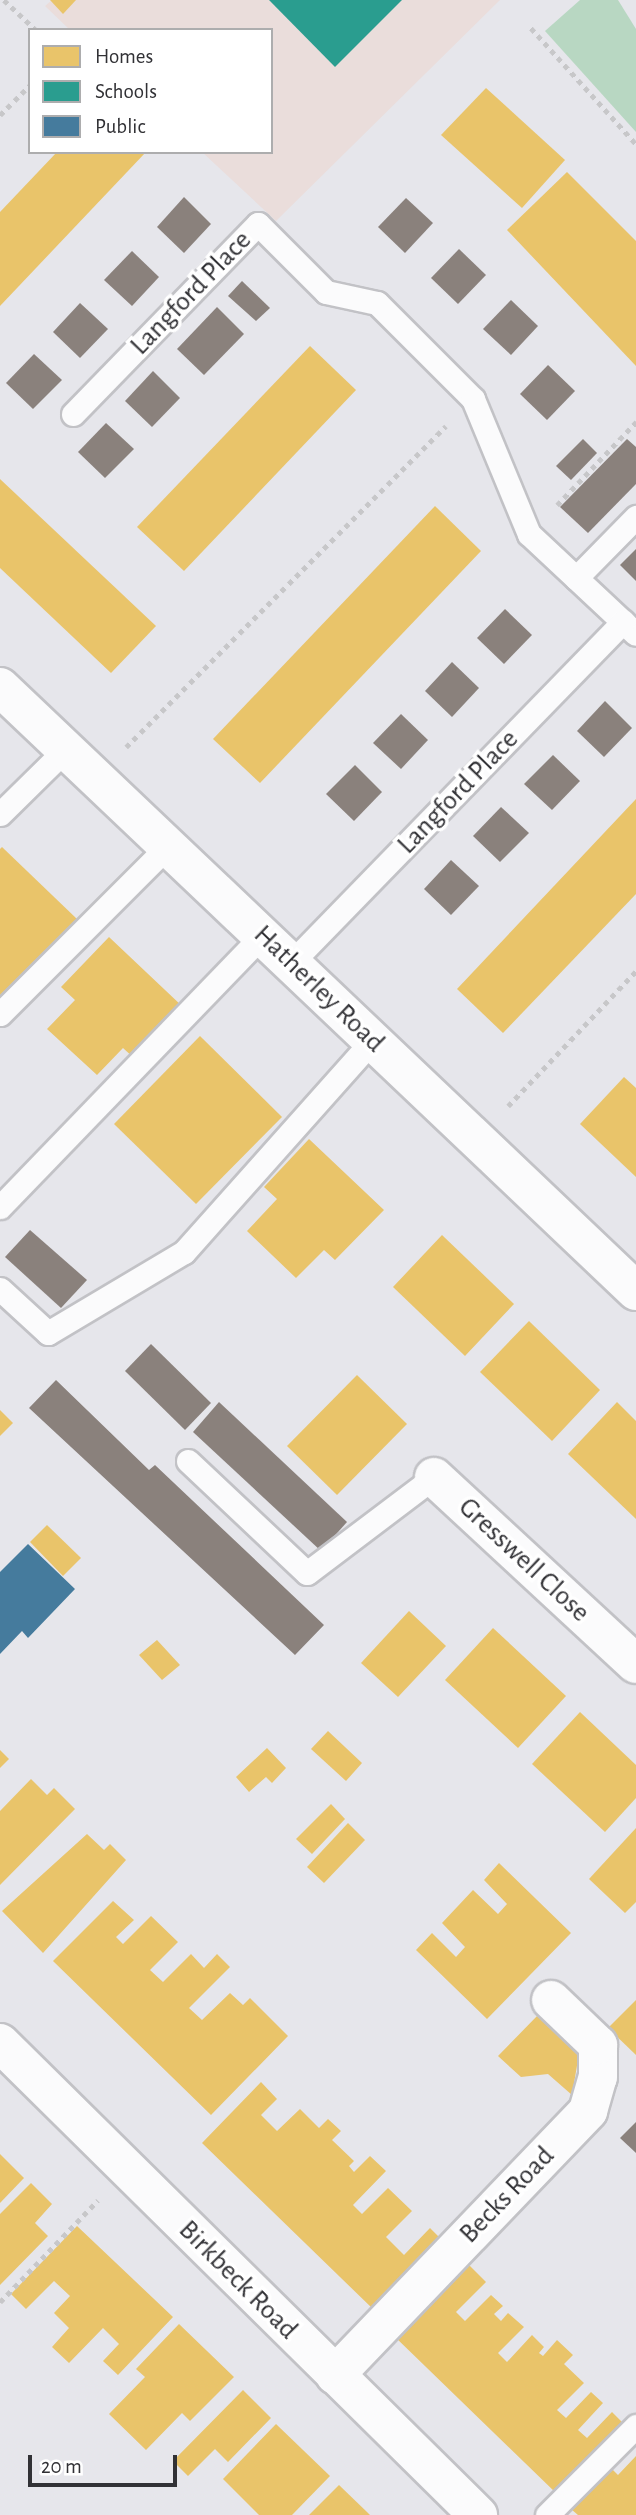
<!DOCTYPE html>
<style>
body{margin:0}
#map{position:relative;width:636px;height:2515px;overflow:hidden;background:#e6e6eb;font-family:"Alegreya Sans",sans-serif}
div>[style]{position:absolute}
[style*='--x']{left:calc(var(--x)*1px);top:calc(var(--y)*1px);width:calc(var(--w)*1px);rotate:calc(var(--a)*1deg)}
.education>*{inset:0;background:#eadddb}
.green>*{inset:0;background:#b8d7c2}
.homes>*{inset:0;background:#e9c46a}
.schools>*{inset:0;background:#2a9d8f}
.public>*{inset:0;background:#457b9d}
.industry>*{inset:0;background:#8a817c}
.path>*{height:4.5px;margin-top:-2.25px;transform-origin:0;background:repeating-linear-gradient(90deg,#c7c7c9 0 5px,transparent 0 10px)}
.roads{filter:drop-shadow(2px 0 #c2c2c6) drop-shadow(-2px 0 #c2c2c6) drop-shadow(0 2px #c2c2c6) drop-shadow(0 -2px #c2c2c6)}
.service>*{height:23px;margin:-11.5px;padding:0 11.5px;transform-origin:11.5px;border-radius:11.5px;background:#fbfbfc}
.minor>*{height:38px;margin:-19px;padding:0 19px;transform-origin:19px;border-radius:19px;background:#fbfbfc}
span{translate:-50% -50%;white-space:nowrap;text-align:center;line-height:1.15;-webkit-text-stroke:7px #fff;paint-order:stroke}
.street-label{font-size:28px;color:#313135}
.legend{position:absolute;left:28px;top:28px;width:245px;height:126px;box-sizing:border-box;background:#fff;border:2px solid #adadae;margin:0;padding:9px 12px;list-style:none;font-size:21px;color:#313135}
.legend li{display:flex;align-items:center;gap:14px;height:35px}
.legend b{width:35px;border:2px solid #adadae}
.scale{position:absolute;left:28px;top:2455px;width:149px;height:32px;box-sizing:border-box;border:4px solid #313135;border-top:0;padding-left:9px;font-size:21px;line-height:24px;white-space:nowrap;color:#313135;-webkit-text-stroke:5px #fff;paint-order:stroke}
</style>
<div id="map">
<div class="education">
<div style="clip-path:polygon(52px 0,500px 0,276px 221px,202px 152px,271px 152px,271px 30px,70px 30px,45px 6px)"></div>
</div>
<div class="green">
<div style="clip-path:polygon(580px 0,618px 0,636px 29px,636px 132px,545px 31px)"></div>
</div>
<div class="homes">
<div style="clip-path:polygon(50px 0,76px 0,63px 14px)"></div>
<div style="clip-path:polygon(486px 88px,565px 160px,522px 208px,441px 135px)"></div>
<div style="clip-path:polygon(57px 152px,146px 152px,0 306px,0 212px)"></div>
<div style="clip-path:polygon(567px 172px,636px 241px,636px 366px,507px 230px)"></div>
<div style="clip-path:polygon(310px 346px,356px 390px,184px 571px,137px 527px)"></div>
<div style="clip-path:polygon(0 479px,156px 626px,111px 673px,0 568px)"></div>
<div style="clip-path:polygon(435px 506px,481px 551px,260px 783px,213px 739px)"></div>
<div style="clip-path:polygon(636px 799px,636px 894px,503px 1033px,457px 989px)"></div>
<div style="clip-path:polygon(2px 847px,77px 919px,0 1000px,0 849px)"></div>
<div style="clip-path:polygon(109px 937px,183px 1007px,135px 1059px,123px 1048px,97px 1075px,47px 1029px,75px 1000px,61px 987px)"></div>
<div style="clip-path:polygon(200px 1036px,282px 1117px,196px 1204px,114px 1124px)"></div>
<div style="clip-path:polygon(624px 1077px,636px 1088px,636px 1177px,580px 1124px)"></div>
<div style="clip-path:polygon(309px 1139px,384px 1210px,335px 1260px,324px 1250px,296px 1278px,247px 1231px,277px 1199px,264px 1187px)"></div>
<div style="clip-path:polygon(442px 1235px,514px 1304px,465px 1356px,393px 1287px)"></div>
<div style="clip-path:polygon(529px 1321px,600px 1390px,552px 1441px,480px 1372px)"></div>
<div style="clip-path:polygon(357px 1375px,407px 1424px,337px 1495px,287px 1446px)"></div>
<div style="clip-path:polygon(617px 1402px,636px 1421px,636px 1519px,568px 1454px)"></div>
<div style="clip-path:polygon(0 1410px,13px 1423px,0 1436px)"></div>
<div style="clip-path:polygon(47px 1525px,81px 1558px,63px 1576px,30px 1542px)"></div>
<div style="clip-path:polygon(409px 1611px,446px 1646px,398px 1697px,361px 1663px)"></div>
<div style="clip-path:polygon(493px 1628px,566px 1696px,518px 1748px,445px 1680px)"></div>
<div style="clip-path:polygon(157px 1640px,180px 1665px,162px 1680px,139px 1655px)"></div>
<div style="clip-path:polygon(580px 1712px,636px 1765px,636px 1798px,605px 1832px,532px 1764px)"></div>
<div style="clip-path:polygon(328px 1731px,362px 1763px,346px 1781px,311px 1749px)"></div>
<div style="clip-path:polygon(267px 1748px,286px 1768px,272px 1783px,266px 1777px,249px 1792px,236px 1777px)"></div>
<div style="clip-path:polygon(0 1750px,9px 1759px,0 1768px)"></div>
<div style="clip-path:polygon(31px 1779px,47px 1795px,54px 1788px,75px 1809px,0 1885px,0 1811px)"></div>
<div style="clip-path:polygon(331px 1804px,345px 1819px,312px 1854px,296px 1839px)"></div>
<div style="clip-path:polygon(348px 1823px,365px 1840px,324px 1883px,307px 1867px)"></div>
<div style="clip-path:polygon(636px 1828px,636px 1902px,625px 1913px,589px 1879px)"></div>
<div style="clip-path:polygon(87px 1834px,104px 1850px,110px 1844px,126px 1860px,43px 1953px,2px 1911px)"></div>
<div style="clip-path:polygon(499px 1863px,571px 1933px,487px 2019px,416px 1950px,432px 1933px,456px 1957px,465px 1947px,442px 1923px,473px 1890px,498px 1914px,507px 1904px,484px 1880px)"></div>
<div style="clip-path:polygon(113px 1901px,134px 1920px,116px 1937px,123px 1944px,151px 1916px,178px 1942px,150px 1970px,163px 1982px,191px 1954px,204px 1968px,217px 1954px,230px 1967px,189px 2008px,202px 2020px,230px 1993px,243px 2005px,250px 1998px,288px 2036px,211px 2115px,53px 1961px)"></div>
<div style="clip-path:polygon(636px 2000px,636px 2055px,608px 2028px)"></div>
<div style="clip-path:polygon(538px 2015px,579px 2054px,572px 2095px,548px 2074px,521px 2077px,498px 2056px)"></div>
<div style="clip-path:polygon(261px 2082px,277px 2099px,261px 2115px,277px 2131px,300px 2109px,319px 2128px,328px 2119px,341px 2131px,332px 2140px,354px 2161px,349px 2166px,354px 2172px,370px 2156px,386px 2171px,353px 2205px,362px 2214px,388px 2188px,412px 2211px,386px 2237px,404px 2255px,430px 2228px,442px 2240px,374px 2310px,202px 2143px)"></div>
<div style="clip-path:polygon(0 2154px,24px 2178px,0 2203px)"></div>
<div style="clip-path:polygon(31px 2183px,52px 2204px,35px 2223px,48px 2236px,0 2285px,0 2214px)"></div>
<div style="clip-path:polygon(77px 2226px,173px 2317px,118px 2375px,103px 2361px,119px 2344px,103px 2328px,69px 2363px,52px 2347px,69px 2328px,54px 2313px,70px 2296px,54px 2281px,26px 2309px,11px 2294px)"></div>
<div style="clip-path:polygon(465px 2261px,486px 2282px,456px 2312px,465px 2321px,491px 2295px,503px 2306px,494px 2314px,501px 2321px,508px 2313px,524px 2327px,498px 2353px,507px 2362px,532px 2335px,544px 2347px,539px 2353px,543px 2356px,557px 2340px,573px 2355px,564px 2364px,584px 2383px,557px 2410px,566px 2418px,591px 2392px,603px 2403px,578px 2430px,587px 2438px,612px 2412px,624px 2424px,556px 2493px,393px 2335px)"></div>
<div style="clip-path:polygon(179px 2324px,234px 2377px,190px 2421px,182px 2413px,146px 2450px,109px 2414px,145px 2377px,136px 2369px)"></div>
<div style="clip-path:polygon(243px 2390px,271px 2418px,228px 2462px,215px 2449px,188px 2476px,173px 2461px)"></div>
<div style="clip-path:polygon(276px 2424px,330px 2476px,292px 2515px,259px 2515px,223px 2479px)"></div>
<div style="clip-path:polygon(636px 2456px,636px 2515px,578px 2515px,571px 2509px,611px 2468px,618px 2475px)"></div>
<div style="clip-path:polygon(339px 2485px,367px 2512px,370px 2515px,309px 2515px)"></div>
</div>
<div class="schools">
<div style="clip-path:polygon(269px 0,402px 0,335px 67px)"></div>
</div>
<div class="public">
<div style="clip-path:polygon(28px 1544px,75px 1589px,28px 1638px,22px 1631px,0 1654px,0 1572px)"></div>
</div>
<div class="industry">
<div style="clip-path:polygon(184px 197px,211px 224px,184px 253px,157px 227px)"></div>
<div style="clip-path:polygon(406px 198px,433px 223px,405px 253px,378px 227px)"></div>
<div style="clip-path:polygon(459px 249px,486px 275px,458px 304px,431px 278px)"></div>
<div style="clip-path:polygon(132px 251px,159px 277px,132px 306px,104px 280px)"></div>
<div style="clip-path:polygon(242px 281px,270px 308px,256px 321px,228px 296px)"></div>
<div style="clip-path:polygon(511px 300px,538px 326px,511px 355px,483px 329px)"></div>
<div style="clip-path:polygon(80px 303px,108px 329px,80px 358px,53px 332px)"></div>
<div style="clip-path:polygon(217px 307px,244px 334px,204px 375px,177px 349px)"></div>
<div style="clip-path:polygon(34px 354px,62px 380px,33px 409px,6px 383px)"></div>
<div style="clip-path:polygon(548px 365px,575px 391px,547px 420px,520px 394px)"></div>
<div style="clip-path:polygon(153px 371px,180px 398px,152px 427px,125px 401px)"></div>
<div style="clip-path:polygon(106px 423px,134px 449px,105px 478px,78px 452px)"></div>
<div style="clip-path:polygon(583px 439px,597px 453px,571px 480px,556px 466px)"></div>
<div style="clip-path:polygon(627px 439px,636px 447px,636px 484px,588px 533px,560px 507px)"></div>
<div style="clip-path:polygon(636px 549px,636px 581px,620px 565px)"></div>
<div style="clip-path:polygon(505px 609px,532px 635px,504px 664px,477px 638px)"></div>
<div style="clip-path:polygon(452px 662px,479px 688px,452px 717px,425px 691px)"></div>
<div style="clip-path:polygon(605px 701px,632px 728px,604px 757px,577px 731px)"></div>
<div style="clip-path:polygon(401px 714px,428px 740px,401px 769px,373px 743px)"></div>
<div style="clip-path:polygon(553px 755px,580px 781px,552px 810px,524px 784px)"></div>
<div style="clip-path:polygon(355px 765px,382px 792px,354px 821px,326px 794px)"></div>
<div style="clip-path:polygon(501px 807px,529px 833px,500px 862px,473px 836px)"></div>
<div style="clip-path:polygon(451px 860px,479px 886px,451px 915px,424px 889px)"></div>
<div style="clip-path:polygon(30px 1230px,87px 1280px,61px 1308px,5px 1257px)"></div>
<div style="clip-path:polygon(151px 1344px,211px 1403px,185px 1430px,125px 1371px)"></div>
<div style="clip-path:polygon(56px 1380px,149px 1470px,155px 1465px,324px 1625px,295px 1655px,29px 1408px)"></div>
<div style="clip-path:polygon(219px 1402px,347px 1522px,321px 1551px,193px 1432px)"></div>
<div style="clip-path:polygon(636px 2122px,636px 2153px,620px 2138px)"></div>
</div>
<div class="path">
<div style="--x:4;--y:0;--w:44;--a:43.2"></div>
<div style="--x:531;--y:28;--w:156;--a:47.8"></div>
<div style="--x:0;--y:115;--w:42;--a:-45"></div>
<div style="--x:557;--y:505;--w:115;--a:-46.4"></div>
<div style="--x:126;--y:747;--w:453;--a:-45.1"></div>
<div style="--x:508;--y:1106;--w:186;--a:-46.5"></div>
<div style="--x:0;--y:2302;--w:141;--a:-46.1"></div>
</div>
<div class="roads">
<div class="service">
<div style="--x:73;--y:414;--w:265;--a:-45.8"></div>
<div style="--x:258;--y:224;--w:96;--a:45"></div>
<div style="--x:326;--y:292;--w:52;--a:12.2"></div>
<div style="--x:377;--y:303;--w:136;--a:45"></div>
<div style="--x:473;--y:399;--w:146;--a:67.5"></div>
<div style="--x:529;--y:534;--w:146;--a:43.1"></div>
<div style="--x:576;--y:578;--w:86;--a:-45.5"></div>
<div style="--x:0;--y:814;--w:93;--a:-44.6"></div>
<div style="--x:292;--y:962;--w:475;--a:-45.8"></div>
<div style="--x:0;--y:1014;--w:238;--a:-45"></div>
<div style="--x:0;--y:1207;--w:378;--a:-46"></div>
<div style="--x:0;--y:1289;--w:65;--a:42.5"></div>
<div style="--x:48;--y:1333;--w:158;--a:-30.8"></div>
<div style="--x:184;--y:1252;--w:284;--a:-48.3"></div>
<div style="--x:188;--y:1461;--w:163;--a:43.3"></div>
<div style="--x:307;--y:1573;--w:159;--a:-37.1"></div>
<div style="--x:547;--y:2515;--w:126;--a:-45"></div>
</div>
<div class="minor">
<div style="--x:0;--y:687;--w:877;--a:43.52"></div>
<div style="--x:434;--y:1477;--w:275;--a:42.8"></div>
<div style="--x:0;--y:2043;--w:672;--a:44.64"></div>
<div style="--x:335;--y:2375;--w:366;--a:-46.2"></div>
<div style="--x:588;--y:2111;--w:35;--a:-74"></div>
<div style="--x:598;--y:2077;--w:32;--a:-90"></div>
<div style="--x:598;--y:2045;--w:65;--a:-136.2"></div>
</div>
</div>
<div class="street-label">
<span style="left:191px;top:293px;rotate:-46deg">Langford Place</span>
<span style="left:458px;top:792px;rotate:-46deg">Langford Place</span>
<span style="left:319px;top:989px;rotate:44deg">Hatherley Road</span>
<span style="left:524px;top:1560px;rotate:43deg">Gresswell Close</span>
<span style="left:507px;top:2195px;rotate:-46deg">Becks Road</span>
<span style="left:238px;top:2280px;rotate:45deg">Birkbeck Road</span>
</div>
<ul class="legend">
<li><b style="height:19px;background:#e9c46a"></b>Homes</li>
<li><b style="height:19px;background:#2a9d8f"></b>Schools</li>
<li><b style="height:19px;background:#457b9d"></b>Public</li>
</ul>
<div class="scale">20 m</div>
</div>
